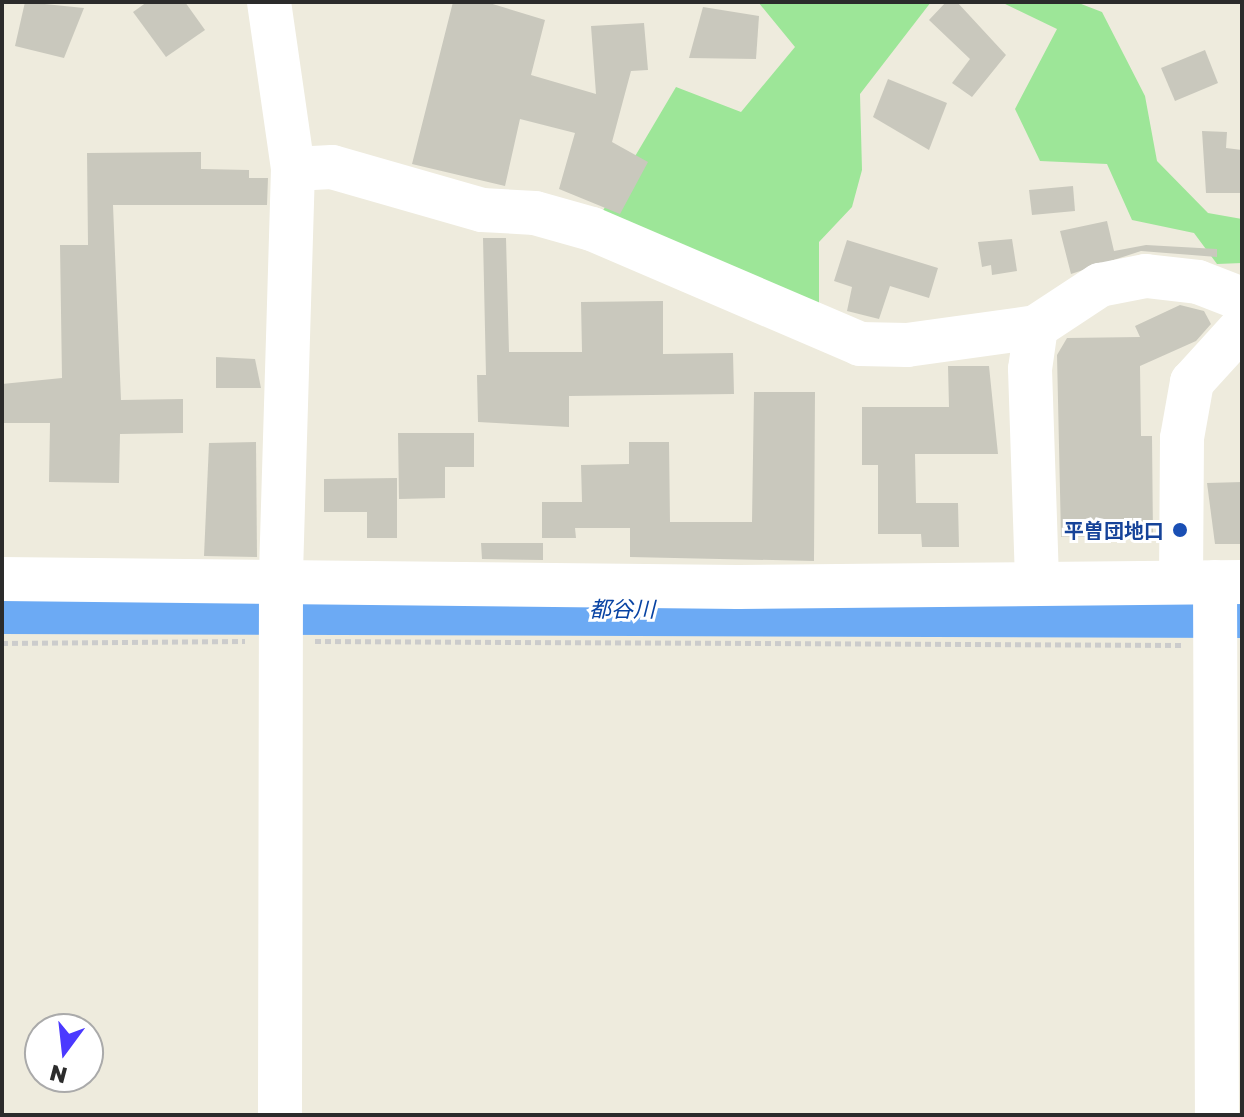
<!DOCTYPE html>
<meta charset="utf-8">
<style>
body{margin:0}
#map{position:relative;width:1244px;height:1117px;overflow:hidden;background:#eeebdd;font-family:"Golos Text","Noto Sans JP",sans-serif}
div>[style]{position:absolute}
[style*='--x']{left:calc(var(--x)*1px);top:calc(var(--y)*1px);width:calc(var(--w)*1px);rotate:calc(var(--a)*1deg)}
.green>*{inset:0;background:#9de698}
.river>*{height:54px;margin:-27px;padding:0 27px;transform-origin:27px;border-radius:27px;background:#6caaf4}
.building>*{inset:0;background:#c9c8bd}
.path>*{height:5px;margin-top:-2.5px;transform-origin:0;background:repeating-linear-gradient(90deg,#ccc 0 6px,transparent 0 10px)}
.minor>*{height:44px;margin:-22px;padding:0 22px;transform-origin:22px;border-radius:22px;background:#fff}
.dots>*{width:22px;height:22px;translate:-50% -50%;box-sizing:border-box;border:4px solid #fff;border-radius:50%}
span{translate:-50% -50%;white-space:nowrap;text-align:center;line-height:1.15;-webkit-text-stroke:6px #fff;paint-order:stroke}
.transit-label{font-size:20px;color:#164399;font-weight:700}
.right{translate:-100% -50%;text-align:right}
.water-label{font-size:22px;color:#0843a3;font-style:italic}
.frame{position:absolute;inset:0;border:4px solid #2b2b2b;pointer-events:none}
.north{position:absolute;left:24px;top:1013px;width:80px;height:80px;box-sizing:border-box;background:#fff;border:2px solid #aaa;border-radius:50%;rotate:195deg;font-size:22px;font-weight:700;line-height:32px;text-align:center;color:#2b2b2b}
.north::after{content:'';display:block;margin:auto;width:28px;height:36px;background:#4b39ff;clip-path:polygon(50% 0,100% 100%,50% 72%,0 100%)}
</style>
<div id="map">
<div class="green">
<div style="clip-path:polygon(758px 2px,931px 2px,860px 94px,862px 170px,852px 207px,819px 242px,819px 328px,592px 229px,676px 87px,741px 112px,795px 47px)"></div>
<div style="clip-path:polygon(1001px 2px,1076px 2px,1102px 12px,1145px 96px,1157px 161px,1208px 213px,1242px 219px,1242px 263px,1217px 264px,1194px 233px,1132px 220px,1107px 164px,1040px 161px,1015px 109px,1057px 29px)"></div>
</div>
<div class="river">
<div style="--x:2;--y:607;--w:1240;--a:0.18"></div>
</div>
<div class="building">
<div style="clip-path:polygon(25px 2px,84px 8px,64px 58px,15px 46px)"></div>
<div style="clip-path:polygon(147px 2px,185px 2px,205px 30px,166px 57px,133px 12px)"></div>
<div style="clip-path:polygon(453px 2px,486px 2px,545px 20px,531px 75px,596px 94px,591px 26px,644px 23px,648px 70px,631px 71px,612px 142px,648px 162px,620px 214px,559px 189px,575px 133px,520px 119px,505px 186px,412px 164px)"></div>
<div style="clip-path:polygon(946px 2px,957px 2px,1006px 55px,972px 97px,952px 83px,970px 59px,929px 20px)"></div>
<div style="clip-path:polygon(703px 7px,759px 16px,756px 59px,689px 58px)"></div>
<div style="clip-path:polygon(1205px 50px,1218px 83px,1175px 101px,1161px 68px)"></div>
<div style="clip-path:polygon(888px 79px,947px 103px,929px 150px,873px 117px)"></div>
<div style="clip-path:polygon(1202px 131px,1227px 132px,1226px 148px,1242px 150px,1242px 193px,1206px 193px)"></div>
<div style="clip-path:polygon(201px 152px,201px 169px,249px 170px,249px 178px,268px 178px,267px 205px,113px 205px,121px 400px,183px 399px,183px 433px,120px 434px,119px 483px,49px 482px,50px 423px,2px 423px,2px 384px,62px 378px,60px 245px,88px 245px,87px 153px)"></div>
<div style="clip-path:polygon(1073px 186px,1075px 211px,1032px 215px,1029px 190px)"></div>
<div style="clip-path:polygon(1107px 221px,1114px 251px,1146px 245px,1217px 249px,1217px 257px,1141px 251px,1071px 274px,1060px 231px)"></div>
<div style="clip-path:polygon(483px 238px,506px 238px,509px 352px,582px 352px,581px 302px,663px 301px,663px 354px,733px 353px,734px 394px,569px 396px,569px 427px,478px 422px,477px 375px,486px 375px)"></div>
<div style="clip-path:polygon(1012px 239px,1017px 271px,992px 275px,991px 265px,982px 267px,978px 242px)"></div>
<div style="clip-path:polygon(847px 240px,938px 268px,929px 298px,890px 286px,879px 319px,847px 311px,852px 287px,834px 281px)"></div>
<div style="clip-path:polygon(1180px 305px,1204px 311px,1211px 324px,1196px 341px,1140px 366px,1141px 436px,1152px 436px,1153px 537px,1061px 537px,1057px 355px,1067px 338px,1140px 337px,1135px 326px)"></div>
<div style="clip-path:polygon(216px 357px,255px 359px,261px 388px,216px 388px)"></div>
<div style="clip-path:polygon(948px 366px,989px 366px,998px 454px,915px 454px,916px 503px,958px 503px,959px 547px,922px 547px,921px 534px,878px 534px,878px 465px,862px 465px,862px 407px,949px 407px)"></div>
<div style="clip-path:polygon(754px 392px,815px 392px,814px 561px,630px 557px,630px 528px,575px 528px,576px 538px,542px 538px,542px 502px,582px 502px,581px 465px,629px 464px,629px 442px,669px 442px,670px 522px,752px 522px)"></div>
<div style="clip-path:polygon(398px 433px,474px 433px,474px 467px,445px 467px,445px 498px,399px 499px)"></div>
<div style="clip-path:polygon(256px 442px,257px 557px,204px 556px,209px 443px)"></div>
<div style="clip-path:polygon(397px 478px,397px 538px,367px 538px,367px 512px,324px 512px,324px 479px)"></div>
<div style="clip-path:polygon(1242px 482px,1242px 544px,1215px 544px,1207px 483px)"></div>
<div style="clip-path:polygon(481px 543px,543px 543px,543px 560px,482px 559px)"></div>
</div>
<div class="path">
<div style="--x:315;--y:641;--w:866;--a:0.26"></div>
<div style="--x:2;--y:643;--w:243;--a:-0.5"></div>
</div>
<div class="minor">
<div style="--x:269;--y:2;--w:169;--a:81.8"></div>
<div style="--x:293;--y:169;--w:411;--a:91.7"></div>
<div style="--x:281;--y:580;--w:535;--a:90.11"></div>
<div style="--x:293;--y:169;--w:39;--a:-3"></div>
<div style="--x:332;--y:167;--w:156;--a:16"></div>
<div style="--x:482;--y:210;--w:53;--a:3.2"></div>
<div style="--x:535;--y:213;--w:59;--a:15.7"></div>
<div style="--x:592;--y:229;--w:292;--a:23.2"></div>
<div style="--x:860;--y:344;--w:47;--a:1.2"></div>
<div style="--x:907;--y:345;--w:130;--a:-7.9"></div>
<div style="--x:1036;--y:327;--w:77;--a:-33.3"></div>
<div style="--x:1100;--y:285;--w:47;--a:-11.1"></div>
<div style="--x:1146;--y:276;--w:52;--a:6.6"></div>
<div style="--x:1198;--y:282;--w:47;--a:21.1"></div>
<div style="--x:1036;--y:327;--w:42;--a:98.1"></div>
<div style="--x:1030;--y:369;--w:214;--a:88.1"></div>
<div style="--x:2;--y:579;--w:736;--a:0.62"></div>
<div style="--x:738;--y:587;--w:504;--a:-0.57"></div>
<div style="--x:1181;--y:581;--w:143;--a:-89.6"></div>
<div style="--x:1182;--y:438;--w:57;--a:-79.9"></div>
<div style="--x:1192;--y:382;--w:74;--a:-47.7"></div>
<div style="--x:1215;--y:582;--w:533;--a:89.79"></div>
</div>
<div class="dots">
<div style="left:1180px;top:530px;background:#1a4fb4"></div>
</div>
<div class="transit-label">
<span class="right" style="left:1164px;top:530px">平曽団地口</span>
</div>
<div class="water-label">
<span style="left:622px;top:609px">都谷川</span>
</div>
<div class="frame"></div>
<div class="north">N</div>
</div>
